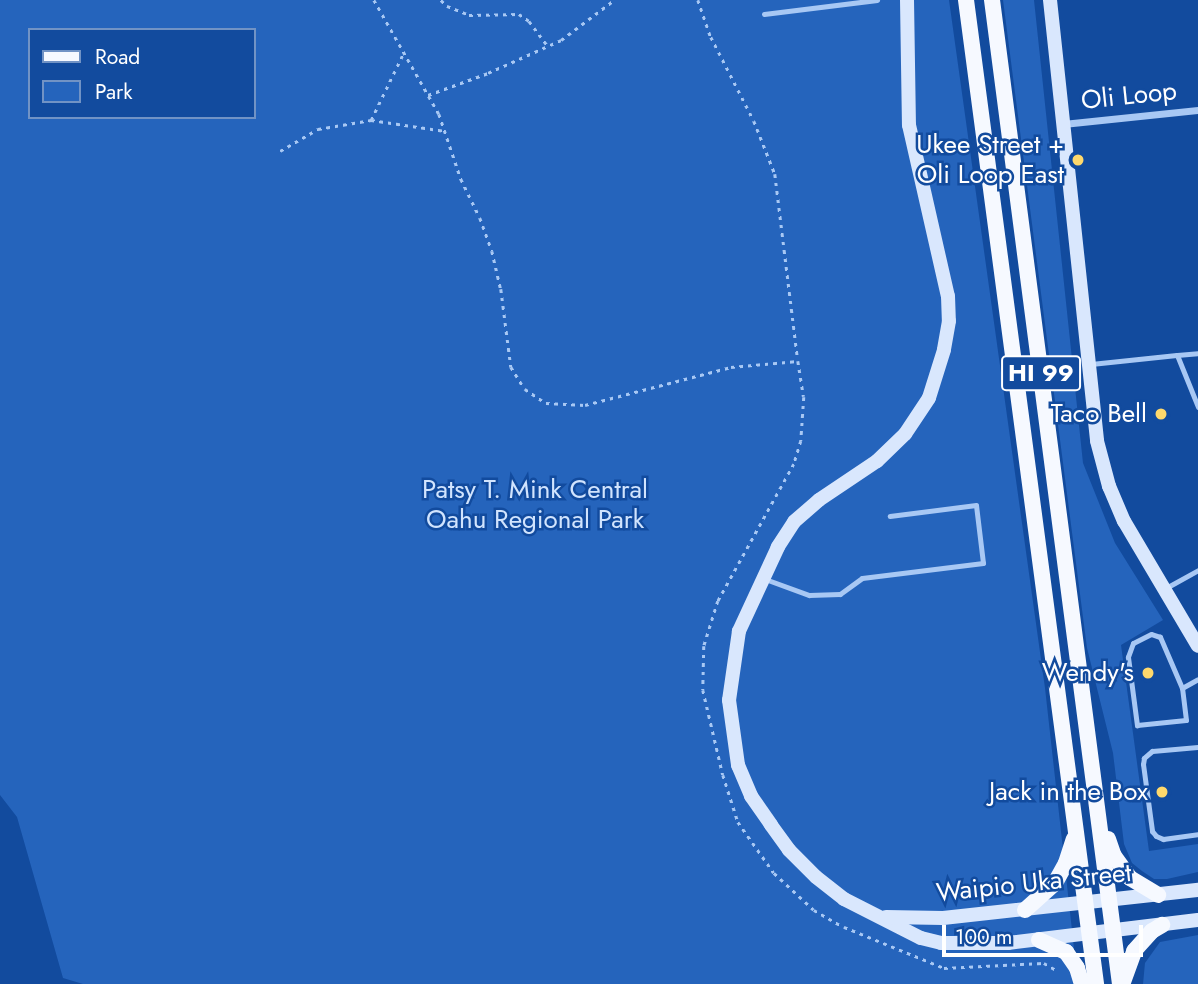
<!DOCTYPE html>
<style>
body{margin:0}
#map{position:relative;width:1198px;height:984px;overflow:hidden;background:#124b9e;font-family:Jost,sans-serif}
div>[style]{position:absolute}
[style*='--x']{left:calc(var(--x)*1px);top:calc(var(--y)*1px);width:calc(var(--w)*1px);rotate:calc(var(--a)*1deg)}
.green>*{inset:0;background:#2564bc}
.path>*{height:2.5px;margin-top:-1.25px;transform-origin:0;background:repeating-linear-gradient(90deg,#a8c8f4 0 3.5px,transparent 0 8.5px)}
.lane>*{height:5px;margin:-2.5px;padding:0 2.5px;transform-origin:2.5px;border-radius:2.5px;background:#a8c8f4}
.street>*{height:7px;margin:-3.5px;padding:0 3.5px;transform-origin:3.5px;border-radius:3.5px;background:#a8c8f4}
.secondary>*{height:14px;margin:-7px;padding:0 7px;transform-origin:7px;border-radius:7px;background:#d9e7fd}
.primary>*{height:16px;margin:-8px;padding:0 8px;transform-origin:8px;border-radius:8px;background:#f6f9ff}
.dots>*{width:19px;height:19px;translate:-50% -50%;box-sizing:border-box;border:4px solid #124b9e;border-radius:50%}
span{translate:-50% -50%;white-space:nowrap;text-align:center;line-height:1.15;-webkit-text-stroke:5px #124b9e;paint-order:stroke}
.shield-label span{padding:2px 5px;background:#124b9e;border:2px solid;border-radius:5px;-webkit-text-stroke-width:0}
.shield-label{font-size:24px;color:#fff;font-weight:700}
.street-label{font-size:26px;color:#fff}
.poi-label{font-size:26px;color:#fff}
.right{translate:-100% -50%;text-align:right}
.park-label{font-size:26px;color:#d1e4fe}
.legend{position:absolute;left:28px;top:28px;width:228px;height:91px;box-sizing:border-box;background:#124b9e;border:2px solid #7193c5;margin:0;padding:9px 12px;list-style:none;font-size:21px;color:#fff}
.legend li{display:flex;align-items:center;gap:14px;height:35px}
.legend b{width:35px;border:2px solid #7193c5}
.scale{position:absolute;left:942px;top:925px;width:201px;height:32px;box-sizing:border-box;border:4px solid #fff;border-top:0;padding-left:9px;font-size:21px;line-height:24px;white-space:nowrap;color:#fff;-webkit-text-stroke:5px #124b9e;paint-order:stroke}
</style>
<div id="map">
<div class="green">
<div style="clip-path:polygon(evenodd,0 0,949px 0,1045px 688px,1078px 984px,83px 984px,63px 978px,17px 817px,0 795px,0 0,30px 30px,254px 30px,254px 117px,30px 117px,30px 30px)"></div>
<div style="clip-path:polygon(1003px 0,1034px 0,1083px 463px,1115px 543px,1163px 620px,1121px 645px,1149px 851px,1198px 844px,1198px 872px,1167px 879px,1154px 879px,1142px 871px,1132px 863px,1124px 844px,1113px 753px,1087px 648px)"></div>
<div style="clip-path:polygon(1198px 935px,1198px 984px,1143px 984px,1145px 963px,1160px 942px)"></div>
</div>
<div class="path">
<div style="--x:374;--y:0;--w:131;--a:60.3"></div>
<div style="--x:439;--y:114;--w:69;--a:71.3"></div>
<div style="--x:461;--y:179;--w:43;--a:64"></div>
<div style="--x:480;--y:218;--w:35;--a:70"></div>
<div style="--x:492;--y:251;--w:39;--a:77"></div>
<div style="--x:501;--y:289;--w:79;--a:82.7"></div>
<div style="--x:511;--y:367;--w:26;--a:58"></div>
<div style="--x:525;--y:389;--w:25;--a:34"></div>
<div style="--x:546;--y:403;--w:39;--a:3"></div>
<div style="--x:585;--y:405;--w:151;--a:-14.6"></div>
<div style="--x:731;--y:367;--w:67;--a:-5.1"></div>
<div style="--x:798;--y:361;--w:36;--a:81"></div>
<div style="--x:804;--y:397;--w:44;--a:93.9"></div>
<div style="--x:801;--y:441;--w:24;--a:107"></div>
<div style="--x:794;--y:464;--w:157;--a:119"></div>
<div style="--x:718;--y:601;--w:47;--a:107.3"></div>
<div style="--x:704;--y:646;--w:44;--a:91.3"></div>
<div style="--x:703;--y:690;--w:87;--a:76.8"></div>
<div style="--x:723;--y:775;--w:49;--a:72.3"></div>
<div style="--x:738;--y:822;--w:62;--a:54.8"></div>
<div style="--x:774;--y:873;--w:54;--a:42.8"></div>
<div style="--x:814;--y:910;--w:34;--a:30"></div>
<div style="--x:844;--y:927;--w:108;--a:22.3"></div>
<div style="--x:944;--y:968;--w:100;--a:-2.9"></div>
<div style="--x:1044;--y:963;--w:14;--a:30"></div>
<div style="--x:441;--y:0;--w:8;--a:45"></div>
<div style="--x:447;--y:6;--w:24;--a:22"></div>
<div style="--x:469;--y:15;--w:50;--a:-1.1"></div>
<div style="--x:519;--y:14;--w:12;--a:35"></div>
<div style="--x:529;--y:21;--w:30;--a:53"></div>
<div style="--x:698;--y:0;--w:39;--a:71"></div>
<div style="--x:711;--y:37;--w:94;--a:62.9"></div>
<div style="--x:754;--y:121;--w:57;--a:68.4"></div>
<div style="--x:775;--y:174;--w:187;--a:83"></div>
<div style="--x:428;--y:95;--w:64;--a:-20.1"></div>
<div style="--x:488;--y:73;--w:80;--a:-24.3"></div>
<div style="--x:561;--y:40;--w:66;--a:-37"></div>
<div style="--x:371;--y:120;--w:73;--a:-64.1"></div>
<div style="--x:280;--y:151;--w:44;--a:-30.1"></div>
<div style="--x:318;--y:129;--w:54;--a:-9.6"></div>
<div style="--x:371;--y:120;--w:75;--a:8.5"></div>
</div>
<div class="lane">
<div style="--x:764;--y:14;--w:114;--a:-7.1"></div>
<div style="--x:1177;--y:355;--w:21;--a:-5"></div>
<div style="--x:1091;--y:364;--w:86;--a:-6"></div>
<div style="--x:1177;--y:355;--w:56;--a:68"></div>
<div style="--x:765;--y:579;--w:47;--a:20"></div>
<div style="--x:809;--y:595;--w:31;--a:-2"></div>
<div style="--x:840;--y:594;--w:27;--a:-36"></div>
<div style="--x:862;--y:578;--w:122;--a:-7.1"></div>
<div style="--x:983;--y:563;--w:58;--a:-96.9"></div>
<div style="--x:976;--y:505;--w:87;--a:172.7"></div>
<div style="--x:1164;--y:589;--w:39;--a:-29"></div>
<div style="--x:1182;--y:688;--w:56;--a:-113.3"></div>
<div style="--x:1160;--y:637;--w:9;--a:-162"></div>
<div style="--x:1151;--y:634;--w:20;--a:153"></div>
<div style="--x:1133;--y:643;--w:15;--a:110"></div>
<div style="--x:1128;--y:657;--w:69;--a:82.5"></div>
<div style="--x:1137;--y:725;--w:49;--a:-5.8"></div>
<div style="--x:1186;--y:720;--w:32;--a:-97"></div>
<div style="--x:1182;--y:688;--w:18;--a:-29"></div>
<div style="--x:1198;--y:747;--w:46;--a:175"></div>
<div style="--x:1152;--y:751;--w:11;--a:139"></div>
<div style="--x:1144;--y:758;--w:6;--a:99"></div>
<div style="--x:1143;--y:764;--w:68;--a:82.3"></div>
<div style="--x:1152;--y:831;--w:6;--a:51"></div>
<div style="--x:1156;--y:836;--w:8;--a:23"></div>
<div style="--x:1163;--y:839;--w:35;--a:-8"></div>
</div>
<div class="street">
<div style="--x:1063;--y:124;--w:136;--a:-5.9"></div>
</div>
<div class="secondary">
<div style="--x:907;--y:0;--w:125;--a:89.1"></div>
<div style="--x:909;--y:125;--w:175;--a:77.2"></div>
<div style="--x:948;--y:296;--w:25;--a:88"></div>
<div style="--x:949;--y:321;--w:29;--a:100"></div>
<div style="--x:944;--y:350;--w:50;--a:107.4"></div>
<div style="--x:929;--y:398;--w:43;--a:123.7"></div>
<div style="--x:905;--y:434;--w:39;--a:136"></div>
<div style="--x:877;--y:461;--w:70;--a:146.1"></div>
<div style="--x:819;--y:500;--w:33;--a:139"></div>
<div style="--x:794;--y:522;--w:30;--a:123"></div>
<div style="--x:778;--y:547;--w:93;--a:114.9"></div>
<div style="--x:739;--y:631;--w:70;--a:98.2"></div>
<div style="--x:729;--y:700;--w:66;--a:82.1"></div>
<div style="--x:738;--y:765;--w:34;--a:67"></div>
<div style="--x:751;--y:796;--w:35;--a:55"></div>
<div style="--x:771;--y:825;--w:31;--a:54"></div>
<div style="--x:789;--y:850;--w:38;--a:45"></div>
<div style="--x:816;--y:877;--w:36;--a:38"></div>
<div style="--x:844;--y:899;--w:86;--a:26.9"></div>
<div style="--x:921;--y:938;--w:21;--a:14"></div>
<div style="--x:941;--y:943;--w:67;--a:0"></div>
<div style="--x:1008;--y:943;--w:191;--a:-6.9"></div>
<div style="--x:1050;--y:0;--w:443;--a:83.9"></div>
<div style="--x:1097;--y:441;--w:47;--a:75.1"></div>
<div style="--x:1109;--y:486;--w:38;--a:67"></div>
<div style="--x:1124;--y:521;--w:145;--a:59.4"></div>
<div style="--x:886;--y:917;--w:57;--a:1"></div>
<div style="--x:943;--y:918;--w:257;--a:-6.3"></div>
</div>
<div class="primary">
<div style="--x:966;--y:0;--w:993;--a:82.47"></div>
<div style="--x:992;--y:0;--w:992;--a:82.59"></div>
<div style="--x:1108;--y:839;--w:18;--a:71"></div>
<div style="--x:1114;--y:856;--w:27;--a:54"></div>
<div style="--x:1130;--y:878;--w:33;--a:31"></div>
<div style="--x:1025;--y:910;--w:40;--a:-42"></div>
<div style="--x:1055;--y:883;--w:23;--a:-61"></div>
<div style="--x:1066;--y:863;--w:25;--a:-72"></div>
<div style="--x:1039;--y:940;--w:30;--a:24"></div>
<div style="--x:1066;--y:952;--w:19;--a:55"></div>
<div style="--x:1077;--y:968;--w:17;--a:73"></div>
<div style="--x:1123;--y:982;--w:33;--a:-70"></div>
<div style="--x:1134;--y:951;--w:27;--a:-48"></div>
<div style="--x:1152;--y:931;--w:12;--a:-31"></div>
</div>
<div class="dots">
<div style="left:1078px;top:160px;background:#ffd96c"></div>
<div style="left:1161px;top:414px;background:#ffd96c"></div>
<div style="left:1148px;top:673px;background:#ffd96c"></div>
<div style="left:1162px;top:792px;background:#ffd96c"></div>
</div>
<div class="shield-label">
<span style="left:1041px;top:373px">HI 99</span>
</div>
<div class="street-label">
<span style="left:1129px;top:96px;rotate:-6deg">Oli Loop</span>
<span style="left:1034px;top:883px;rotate:-6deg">Waipio Uka Street</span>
</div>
<div class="poi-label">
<span class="right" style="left:1064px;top:160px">Ukee Street +<br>Oli Loop East</span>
<span class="right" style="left:1147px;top:414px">Taco Bell</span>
<span class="right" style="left:1134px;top:673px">Wendy's</span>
<span class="right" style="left:1148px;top:792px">Jack in the Box</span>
</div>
<div class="park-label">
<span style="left:535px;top:505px">Patsy T. Mink Central<br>Oahu Regional Park</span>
</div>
<ul class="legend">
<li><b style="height:9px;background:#f6f9ff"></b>Road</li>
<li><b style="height:19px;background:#2564bc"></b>Park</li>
</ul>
<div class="scale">100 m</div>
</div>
